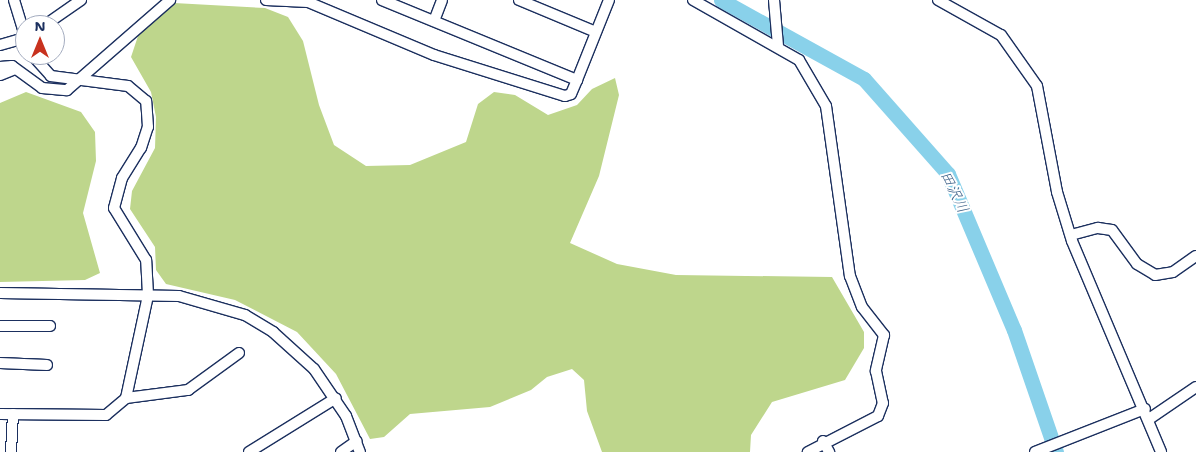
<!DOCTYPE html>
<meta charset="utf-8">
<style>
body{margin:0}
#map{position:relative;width:1196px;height:452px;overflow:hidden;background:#fff;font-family:"Shantell Sans","Klee One",sans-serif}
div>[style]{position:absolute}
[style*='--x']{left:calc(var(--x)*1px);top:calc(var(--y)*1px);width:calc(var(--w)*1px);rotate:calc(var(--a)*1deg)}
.green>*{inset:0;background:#bed68c}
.river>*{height:15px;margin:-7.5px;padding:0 7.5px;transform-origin:7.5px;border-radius:7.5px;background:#89d1ea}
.roads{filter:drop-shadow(1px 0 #1b2f5e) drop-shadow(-1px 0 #1b2f5e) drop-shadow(0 1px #1b2f5e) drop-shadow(0 -1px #1b2f5e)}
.minor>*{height:10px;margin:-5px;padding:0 5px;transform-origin:5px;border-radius:5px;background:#fff}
span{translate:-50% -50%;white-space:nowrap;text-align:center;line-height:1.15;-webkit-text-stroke:4px #fff;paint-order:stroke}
.water-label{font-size:15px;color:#3c6088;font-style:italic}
.north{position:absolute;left:15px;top:15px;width:50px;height:50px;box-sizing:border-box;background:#fff;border:1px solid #a4acbf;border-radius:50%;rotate:0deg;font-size:14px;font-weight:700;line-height:20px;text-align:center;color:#1b2f5e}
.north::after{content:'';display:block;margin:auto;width:18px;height:22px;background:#c8321e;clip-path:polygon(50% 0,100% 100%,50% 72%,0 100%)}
</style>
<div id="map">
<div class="green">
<div style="clip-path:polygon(174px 3px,265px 8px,288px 17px,303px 41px,319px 105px,334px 145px,366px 166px,410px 165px,466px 142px,478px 104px,494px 92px,515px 95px,548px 115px,577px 105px,592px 89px,615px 78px,619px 95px,599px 176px,570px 243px,617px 264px,676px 275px,832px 277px,864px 332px,864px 348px,845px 380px,772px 402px,751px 435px,750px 452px,602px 452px,587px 411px,584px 380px,572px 369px,547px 377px,531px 390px,490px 407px,410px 414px,384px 437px,370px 439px,336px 374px,297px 332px,235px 300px,166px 284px,156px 270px,155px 247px,130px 209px,132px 191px,155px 148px,156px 117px,151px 92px,131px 57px,139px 33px)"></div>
<div style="clip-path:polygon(26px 92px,81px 112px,95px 132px,96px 161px,83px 213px,100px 273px,85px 280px,0 282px,0 103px)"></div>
</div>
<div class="river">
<div style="--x:721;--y:0;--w:163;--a:28.9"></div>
<div style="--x:864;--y:79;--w:127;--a:48.5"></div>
<div style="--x:948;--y:174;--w:169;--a:67.1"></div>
<div style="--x:1014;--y:330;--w:129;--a:71"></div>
</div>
<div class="roads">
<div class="minor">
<div style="--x:14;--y:0;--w:37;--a:73"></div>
<div style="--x:266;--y:0;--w:42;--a:2.7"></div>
<div style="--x:308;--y:2;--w:137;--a:22.8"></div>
<div style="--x:434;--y:55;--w:137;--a:17.4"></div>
<div style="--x:565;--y:96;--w:6;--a:-18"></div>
<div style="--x:571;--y:94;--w:15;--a:-67"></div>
<div style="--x:577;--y:80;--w:86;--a:-68.2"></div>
<div style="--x:382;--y:0;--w:211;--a:22.3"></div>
<div style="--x:519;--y:0;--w:83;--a:22.6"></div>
<div style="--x:693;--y:0;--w:122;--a:29.5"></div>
<div style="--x:799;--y:60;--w:53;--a:59.6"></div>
<div style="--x:826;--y:106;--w:172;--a:82"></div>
<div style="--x:850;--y:276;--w:33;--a:69"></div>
<div style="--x:862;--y:307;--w:36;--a:52"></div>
<div style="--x:884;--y:335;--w:37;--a:103"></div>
<div style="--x:876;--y:371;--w:33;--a:78"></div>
<div style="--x:883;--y:403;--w:14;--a:111"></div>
<div style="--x:878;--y:416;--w:79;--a:152.8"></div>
<div style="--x:774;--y:0;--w:46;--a:85"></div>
<div style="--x:938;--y:0;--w:72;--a:29.1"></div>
<div style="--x:1001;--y:35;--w:62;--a:54.8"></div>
<div style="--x:1037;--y:86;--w:108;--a:79.3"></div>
<div style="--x:1057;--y:192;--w:51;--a:73"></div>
<div style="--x:1072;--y:241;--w:229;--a:67.1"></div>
<div style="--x:434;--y:21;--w:22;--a:-69"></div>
<div style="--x:45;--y:25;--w:44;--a:-34.8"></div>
<div style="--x:0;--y:45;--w:26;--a:-16"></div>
<div style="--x:0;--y:67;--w:12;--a:-5"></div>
<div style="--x:12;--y:66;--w:37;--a:36"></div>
<div style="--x:42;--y:88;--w:25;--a:5"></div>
<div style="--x:67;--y:90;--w:137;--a:-41.1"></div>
<div style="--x:0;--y:75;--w:16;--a:-22"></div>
<div style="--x:1071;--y:235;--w:28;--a:-15"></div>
<div style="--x:1098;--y:228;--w:14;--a:8"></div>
<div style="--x:1112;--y:230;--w:42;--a:53.7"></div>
<div style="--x:1137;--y:264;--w:21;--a:31"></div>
<div style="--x:1155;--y:275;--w:18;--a:-9"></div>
<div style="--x:1173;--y:272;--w:28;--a:-35"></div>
<div style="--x:0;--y:293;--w:179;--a:1"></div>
<div style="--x:179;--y:296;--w:69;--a:16.1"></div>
<div style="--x:245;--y:315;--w:33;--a:31"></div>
<div style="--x:273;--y:332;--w:55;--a:42.1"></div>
<div style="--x:314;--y:369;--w:57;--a:55.8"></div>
<div style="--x:346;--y:416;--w:39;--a:69"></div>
<div style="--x:0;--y:326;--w:50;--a:0"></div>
<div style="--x:0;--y:363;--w:47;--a:2.4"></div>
<div style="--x:126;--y:398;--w:63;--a:-7.4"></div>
<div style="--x:188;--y:390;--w:63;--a:-36"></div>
<div style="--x:0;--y:414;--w:106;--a:0.5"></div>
<div style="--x:106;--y:415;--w:26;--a:-40"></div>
<div style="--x:126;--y:398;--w:105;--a:-77.9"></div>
<div style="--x:148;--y:295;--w:35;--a:-93"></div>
<div style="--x:146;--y:260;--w:61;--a:-121.6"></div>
<div style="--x:114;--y:208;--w:31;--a:-75"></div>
<div style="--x:122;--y:178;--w:36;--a:-58"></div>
<div style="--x:141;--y:148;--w:22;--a:-72"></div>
<div style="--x:148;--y:127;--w:26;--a:-94"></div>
<div style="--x:146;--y:101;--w:23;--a:-140"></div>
<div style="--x:128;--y:86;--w:78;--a:-172.6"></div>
<div style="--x:51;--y:76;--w:28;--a:-132"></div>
<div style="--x:1149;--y:419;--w:57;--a:-34.2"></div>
<div style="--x:823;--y:441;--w:13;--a:61"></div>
<div style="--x:11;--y:452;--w:38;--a:-87"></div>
<div style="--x:249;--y:452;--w:102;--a:-31.8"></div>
<div style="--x:341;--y:452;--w:19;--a:-35"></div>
<div style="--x:1035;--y:452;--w:118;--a:-21.4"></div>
</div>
</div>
<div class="water-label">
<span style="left:954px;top:192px;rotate:64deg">田沢川</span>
</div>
<div class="north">N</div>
</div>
